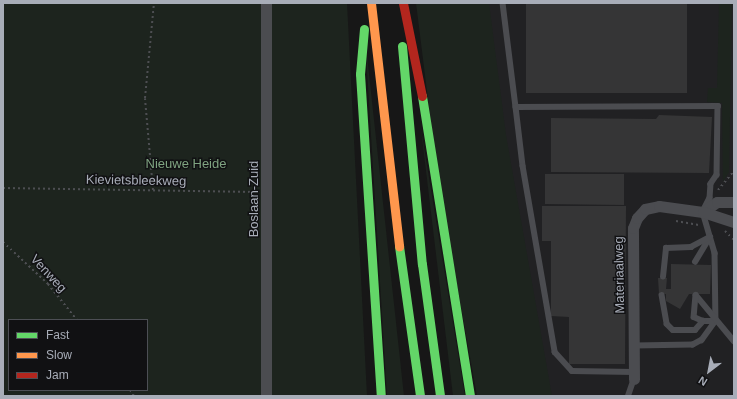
<!DOCTYPE html>
<style>
body{margin:0}
#map{position:relative;width:737px;height:399px;overflow:hidden;background:#171717;font-family:Helvetica,sans-serif}
div>[style]{position:absolute}
[style*='--x']{left:calc(var(--x)*1px);top:calc(var(--y)*1px);width:calc(var(--w)*1px);rotate:calc(var(--a)*1deg)}
.built>*{inset:0;background:#212123}
.green>*{inset:0;background:#1d241e}
.building>*{inset:0;background:#353536}
.path>*{height:2px;margin-top:-1px;transform-origin:0;background:repeating-linear-gradient(90deg,#4d4e52 0 2px,transparent 0 5px)}
.lane>*{height:5.5px;margin:-2.75px;padding:0 2.75px;transform-origin:2.75px;border-radius:2.75px;background:#4b4c50}
.street>*{height:11px;margin:-5.5px;padding:0 5.5px;transform-origin:5.5px;border-radius:5.5px;background:#4b4c50}
.fast>*{height:9px;margin:-4.5px;padding:0 4.5px;transform-origin:4.5px;border-radius:4.5px;background:#63d668}
.slow>*{height:9px;margin:-4.5px;padding:0 4.5px;transform-origin:4.5px;border-radius:4.5px;background:#ff974d}
.jam>*{height:9px;margin:-4.5px;padding:0 4.5px;transform-origin:4.5px;border-radius:4.5px;background:#b3261e}
span{translate:-50% -50%;white-space:nowrap;text-align:center;line-height:1.15;-webkit-text-stroke:3px #111113;paint-order:stroke}
.park-label{font-size:13px;color:#7fa381}
.street-label{font-size:13px;color:#a8adb8}
.frame{position:absolute;inset:0;border:4px solid #a8adb8;pointer-events:none}
.legend{position:absolute;left:8px;top:319px;width:140px;height:72px;box-sizing:border-box;background:#111113;border:1px solid #4d4f55;margin:0;padding:5px 7px;list-style:none;font-size:12px;color:#a8adb8}
.legend li{display:flex;align-items:center;gap:8px;height:20px}
.legend b{width:20px;border:1px solid #4d4f55}
.north{position:absolute;left:689px;top:351px;width:40px;height:40px;-webkit-text-stroke:3px #111113;paint-order:stroke;rotate:212deg;font-size:11px;font-weight:700;line-height:16px;text-align:center;color:#a8adb8}
.north::after{content:'';display:block;margin:auto;width:14px;height:18px;background:#a8adb8;clip-path:polygon(50% 0,100% 100%,50% 72%,0 100%)}
</style>
<div id="map">
<div class="built">
<div style="clip-path:polygon(454px 3px,734px 3px,734px 396px,512px 396px)"></div>
</div>
<div class="green">
<div style="clip-path:polygon(evenodd,3px 3px,347px 3px,367px 396px,3px 396px,3px 3px,9px 320px,147px 320px,147px 390px,9px 390px,9px 320px)"></div>
<div style="clip-path:polygon(416px 3px,489px 3px,506px 135px,552px 396px,477px 396px,438px 179px)"></div>
<div style="clip-path:polygon(719px 3px,732px 3px,729px 172px,723px 182px,722px 103px,707px 102px,708px 88px,717px 88px)"></div>
<div style="clip-path:polygon(365px 37px,404px 396px,387px 396px)"></div>
<div style="clip-path:polygon(421px 129px,465px 396px,453px 396px)"></div>
</div>
<div class="building">
<div style="clip-path:polygon(526px 3px,687px 3px,687px 93px,526px 93px)"></div>
<div style="clip-path:polygon(659px 115px,712px 117px,709px 173px,551px 172px,551px 118px,656px 119px)"></div>
<div style="clip-path:polygon(545px 174px,624px 174px,624px 205px,545px 204px)"></div>
<div style="clip-path:polygon(542px 206px,626px 206px,625px 364px,569px 364px,569px 317px,551px 316px,551px 241px,542px 241px)"></div>
<div style="clip-path:polygon(671px 264px,711px 265px,710px 294px,689px 294px,680px 309px,666px 301px,666px 294px,659px 294px,658px 278px,667px 278px,666px 289px,671px 289px)"></div>
</div>
<div class="path">
<div style="--x:734;--y:50;--w:117;--a:90"></div>
<div style="--x:3;--y:188;--w:253;--a:0.9"></div>
<div style="--x:153;--y:190;--w:92;--a:-95"></div>
<div style="--x:145;--y:98;--w:95;--a:-84.6"></div>
<div style="--x:718;--y:190;--w:25;--a:-50"></div>
<div style="--x:676;--y:221;--w:23;--a:10"></div>
<div style="--x:725;--y:231;--w:13;--a:45"></div>
<div style="--x:3;--y:242;--w:62;--a:43"></div>
<div style="--x:48;--y:284;--w:46;--a:51.1"></div>
<div style="--x:130;--y:390;--w:7;--a:56"></div>
</div>
<div class="lane">
<div style="--x:503;--y:3;--w:105;--a:82.9"></div>
<div style="--x:516;--y:107;--w:202;--a:-0.3"></div>
<div style="--x:718;--y:106;--w:69;--a:90.8"></div>
<div style="--x:717;--y:175;--w:11;--a:124"></div>
<div style="--x:711;--y:184;--w:14;--a:94"></div>
<div style="--x:710;--y:198;--w:16;--a:117"></div>
<div style="--x:703;--y:212;--w:43;--a:73.7"></div>
<div style="--x:715;--y:253;--w:68;--a:89.2"></div>
<div style="--x:716;--y:321;--w:24;--a:126"></div>
<div style="--x:702;--y:340;--w:10;--a:151"></div>
<div style="--x:693;--y:345;--w:58;--a:179"></div>
<div style="--x:516;--y:107;--w:59;--a:83.2"></div>
<div style="--x:523;--y:166;--w:189;--a:80.2"></div>
<div style="--x:555;--y:352;--w:25;--a:48"></div>
<div style="--x:572;--y:371;--w:62;--a:0.9"></div>
<div style="--x:695;--y:262;--w:29;--a:-59"></div>
<div style="--x:663;--y:277;--w:29;--a:-84"></div>
<div style="--x:666;--y:248;--w:25;--a:-2"></div>
<div style="--x:691;--y:247;--w:21;--a:-28"></div>
<div style="--x:662;--y:295;--w:29;--a:80"></div>
<div style="--x:667;--y:324;--w:8;--a:45"></div>
<div style="--x:673;--y:330;--w:22;--a:0"></div>
<div style="--x:695;--y:330;--w:12;--a:-48"></div>
<div style="--x:703;--y:321;--w:13;--a:0"></div>
<div style="--x:696;--y:295;--w:60;--a:50.4"></div>
<div style="--x:696;--y:295;--w:22;--a:95"></div>
<div style="--x:694;--y:317;--w:10;--a:24"></div>
<div style="--x:628;--y:396;--w:18;--a:-71"></div>
</div>
<div class="street">
<div style="--x:703;--y:212;--w:17;--a:-36"></div>
<div style="--x:717;--y:202;--w:17;--a:0"></div>
<div style="--x:634;--y:379;--w:151;--a:-90.4"></div>
<div style="--x:633;--y:228;--w:11;--a:-68"></div>
<div style="--x:637;--y:218;--w:12;--a:-48"></div>
<div style="--x:645;--y:209;--w:14;--a:-12"></div>
<div style="--x:659;--y:206;--w:44;--a:7.8"></div>
<div style="--x:703;--y:212;--w:33;--a:18"></div>
<div style="--x:266;--y:396;--w:393;--a:-90"></div>
</div>
<div class="fast">
<div style="--x:364;--y:29;--w:45;--a:95.1"></div>
<div style="--x:360;--y:74;--w:323;--a:86.3"></div>
<div style="--x:402;--y:46;--w:219;--a:84.8"></div>
<div style="--x:422;--y:264;--w:133;--a:82.2"></div>
<div style="--x:422;--y:96;--w:304;--a:80.9"></div>
<div style="--x:399;--y:246;--w:151;--a:82"></div>
</div>
<div class="slow">
<div style="--x:371;--y:3;--w:245;--a:83.4"></div>
</div>
<div class="jam">
<div style="--x:403;--y:3;--w:95;--a:78.5"></div>
</div>
<div class="park-label">
<span style="left:186px;top:164px">Nieuwe Heide</span>
</div>
<div class="street-label">
<span style="left:136px;top:181px;rotate:1deg">Kievietsbleekweg</span>
<span style="left:254px;top:199px;rotate:-90deg">Boslaan-Zuid</span>
<span style="left:48px;top:274px;rotate:47deg">Venweg</span>
<span style="left:620px;top:275px;rotate:-91deg">Materiaalweg</span>
</div>
<div class="frame"></div>
<ul class="legend">
<li><b style="height:5px;background:#63d668"></b>Fast</li>
<li><b style="height:5px;background:#ff974d"></b>Slow</li>
<li><b style="height:5px;background:#b3261e"></b>Jam</li>
</ul>
<div class="north">N</div>
</div>
